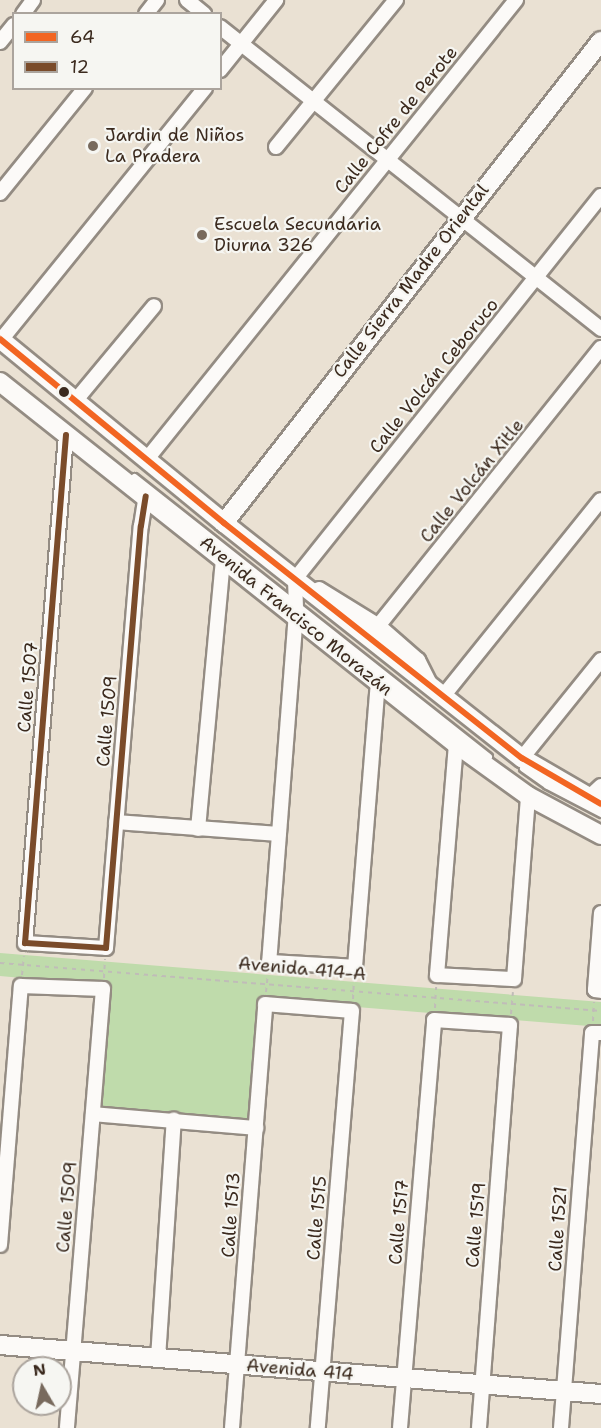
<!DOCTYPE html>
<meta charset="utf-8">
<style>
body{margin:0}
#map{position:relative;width:601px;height:1428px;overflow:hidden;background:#eae1d3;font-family:"Shantell Sans",sans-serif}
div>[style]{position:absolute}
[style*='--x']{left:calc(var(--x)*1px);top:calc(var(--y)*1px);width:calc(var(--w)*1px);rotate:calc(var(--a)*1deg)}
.green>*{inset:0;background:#bfdbab}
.path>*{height:2px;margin-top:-1px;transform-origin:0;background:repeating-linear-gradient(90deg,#c0bcb8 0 4.5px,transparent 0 9px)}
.roads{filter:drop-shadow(2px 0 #948c83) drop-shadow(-2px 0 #948c83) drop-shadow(0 2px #948c83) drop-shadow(0 -2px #948c83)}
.service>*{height:7px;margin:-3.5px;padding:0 3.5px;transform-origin:3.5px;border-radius:3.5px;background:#fcfaf8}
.minor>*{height:14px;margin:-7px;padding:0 7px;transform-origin:7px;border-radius:7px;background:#fcfaf8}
.tertiary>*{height:18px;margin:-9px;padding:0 9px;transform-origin:9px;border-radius:9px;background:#fcfaf8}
.bus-1>*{height:6px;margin:-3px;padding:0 3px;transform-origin:3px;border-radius:3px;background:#f26522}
.bus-2>*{height:6px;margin:-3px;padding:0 3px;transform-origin:3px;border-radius:3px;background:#7a4b2a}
.dots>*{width:16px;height:16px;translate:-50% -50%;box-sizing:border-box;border:3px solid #f6f6f2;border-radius:50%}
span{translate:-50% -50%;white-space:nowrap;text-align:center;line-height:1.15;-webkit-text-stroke:4.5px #f6f6f2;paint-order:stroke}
.street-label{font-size:18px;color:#3b2a1e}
.poi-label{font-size:18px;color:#3b2a1e}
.left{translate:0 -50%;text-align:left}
.legend{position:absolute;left:12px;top:12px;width:210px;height:78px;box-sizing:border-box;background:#f6f6f2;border:2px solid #aba49d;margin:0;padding:8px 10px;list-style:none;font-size:18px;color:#3b2a1e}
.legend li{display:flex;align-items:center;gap:12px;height:30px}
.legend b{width:30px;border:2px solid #aba49d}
.north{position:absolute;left:12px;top:1356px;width:60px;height:60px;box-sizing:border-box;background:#f6f6f2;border:2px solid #aba49d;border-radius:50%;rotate:351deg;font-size:16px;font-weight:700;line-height:24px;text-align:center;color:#3b2a1e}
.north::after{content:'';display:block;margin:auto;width:21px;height:27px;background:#786a5d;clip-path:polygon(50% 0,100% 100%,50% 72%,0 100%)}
</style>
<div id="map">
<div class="green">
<div style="clip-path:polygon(0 953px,601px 1002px,601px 1027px,259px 999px,249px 1121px,101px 1109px,111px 986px,0 976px)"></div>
</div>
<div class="path">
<div style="--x:0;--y:963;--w:603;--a:4.57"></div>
<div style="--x:22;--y:975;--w:19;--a:-84"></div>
<div style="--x:104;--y:978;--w:19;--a:-87"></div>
<div style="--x:266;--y:992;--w:18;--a:-84"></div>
<div style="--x:353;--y:999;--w:21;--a:-87"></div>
<div style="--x:435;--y:1008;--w:21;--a:-87"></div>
<div style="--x:511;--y:1014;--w:22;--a:-85"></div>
<div style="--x:593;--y:1021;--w:19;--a:-87"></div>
</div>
<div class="roads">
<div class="service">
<div style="--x:134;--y:477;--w:451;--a:38.3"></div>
<div style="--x:523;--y:768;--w:29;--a:35"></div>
<div style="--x:547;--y:785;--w:61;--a:27.4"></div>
</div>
<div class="minor">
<div style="--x:187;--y:0;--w:22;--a:39"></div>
<div style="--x:23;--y:14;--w:17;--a:-54"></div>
<div style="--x:146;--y:14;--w:18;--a:-52"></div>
<div style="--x:220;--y:27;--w:486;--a:38.4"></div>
<div style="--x:0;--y:42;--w:22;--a:-51"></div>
<div style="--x:220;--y:70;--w:90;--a:-51.3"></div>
<div style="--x:276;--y:147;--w:190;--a:-50.8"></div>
<div style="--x:0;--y:193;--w:135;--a:-51"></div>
<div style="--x:1;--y:340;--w:324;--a:-51"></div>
<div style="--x:76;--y:400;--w:122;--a:-50.3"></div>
<div style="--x:66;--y:435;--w:510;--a:94.61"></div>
<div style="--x:25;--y:943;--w:81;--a:3.5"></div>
<div style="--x:106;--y:948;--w:423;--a:-85.3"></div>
<div style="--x:141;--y:526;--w:30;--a:-81"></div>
<div style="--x:147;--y:459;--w:589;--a:-51.2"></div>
<div style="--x:295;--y:579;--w:34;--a:88"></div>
<div style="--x:296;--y:613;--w:350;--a:94.4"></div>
<div style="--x:269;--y:962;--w:86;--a:3.3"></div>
<div style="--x:355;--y:967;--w:286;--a:-85.4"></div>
<div style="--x:295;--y:579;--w:490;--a:-51.4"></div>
<div style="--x:319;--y:589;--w:70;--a:31.7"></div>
<div style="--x:379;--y:626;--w:52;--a:41.1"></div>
<div style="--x:418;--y:660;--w:27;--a:63"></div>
<div style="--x:370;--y:636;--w:369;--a:-51.3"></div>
<div style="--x:444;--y:695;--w:250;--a:-51.2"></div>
<div style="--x:456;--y:744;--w:232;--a:94.7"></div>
<div style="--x:437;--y:975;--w:77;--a:3"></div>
<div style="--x:514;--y:979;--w:184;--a:-85.6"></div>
<div style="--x:522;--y:758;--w:126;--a:-51.1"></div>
<div style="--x:587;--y:799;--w:19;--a:-43"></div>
<div style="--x:116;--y:822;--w:163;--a:4.2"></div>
<div style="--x:198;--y:829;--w:272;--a:-84.7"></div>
<div style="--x:601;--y:913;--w:77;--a:94.5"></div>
<div style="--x:595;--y:990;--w:6;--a:9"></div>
<div style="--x:93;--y:1114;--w:164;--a:4.9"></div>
<div style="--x:0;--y:1245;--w:260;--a:-85.4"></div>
<div style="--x:21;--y:986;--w:82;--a:2.1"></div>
<div style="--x:103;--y:989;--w:440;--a:94.7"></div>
<div style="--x:158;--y:1358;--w:239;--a:-86.2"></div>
<div style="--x:232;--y:1428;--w:425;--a:-85.5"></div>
<div style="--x:265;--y:1004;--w:87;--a:4.6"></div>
<div style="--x:352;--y:1011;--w:418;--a:94.7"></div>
<div style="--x:400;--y:1428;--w:409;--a:-85.2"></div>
<div style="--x:434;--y:1020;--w:76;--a:3.8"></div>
<div style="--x:510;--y:1025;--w:404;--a:94.4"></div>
<div style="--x:561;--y:1428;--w:396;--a:-85.5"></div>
<div style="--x:592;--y:1033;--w:9;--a:0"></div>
</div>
<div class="tertiary">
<div style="--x:0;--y:339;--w:290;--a:39.4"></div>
<div style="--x:224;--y:523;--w:380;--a:38.3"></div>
<div style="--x:522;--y:758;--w:91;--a:30.2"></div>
<div style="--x:0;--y:382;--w:582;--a:38.44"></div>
<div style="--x:456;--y:744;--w:89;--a:35.8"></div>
<div style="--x:528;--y:796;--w:83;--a:28.1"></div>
<div style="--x:224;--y:523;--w:612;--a:-51.97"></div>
<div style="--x:0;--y:1345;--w:603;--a:4.66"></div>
</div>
</div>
<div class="bus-1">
<div style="--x:0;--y:339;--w:290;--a:39.4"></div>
<div style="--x:224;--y:523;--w:380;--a:38.3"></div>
<div style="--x:522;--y:758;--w:91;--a:30.2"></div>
</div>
<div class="bus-2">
<div style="--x:66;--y:435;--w:510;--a:94.61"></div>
<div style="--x:25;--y:943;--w:81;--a:3.5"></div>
<div style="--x:106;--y:948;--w:423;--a:-85.3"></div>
<div style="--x:141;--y:526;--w:30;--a:-81"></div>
</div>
<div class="dots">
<div style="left:93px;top:146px;background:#786a5d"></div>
<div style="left:202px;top:235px;background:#786a5d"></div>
<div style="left:64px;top:392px;background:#3b2a1e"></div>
</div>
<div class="street-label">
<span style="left:396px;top:120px;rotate:-51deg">Calle Cofre de Perote</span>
<span style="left:411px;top:281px;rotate:-52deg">Calle Sierra Madre Oriental</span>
<span style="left:434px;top:376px;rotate:-51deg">Calle Volcán Ceboruco</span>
<span style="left:472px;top:481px;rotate:-51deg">Calle Volcán Xitle</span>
<span style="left:296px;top:616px;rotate:39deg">Avenida Francisco Morazán</span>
<span style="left:28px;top:687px;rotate:-85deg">Calle 1507</span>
<span style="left:107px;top:721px;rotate:-85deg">Calle 1509</span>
<span style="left:302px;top:969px;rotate:5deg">Avenida 414-A</span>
<span style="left:67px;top:1207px;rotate:-85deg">Calle 1509</span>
<span style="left:231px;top:1215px;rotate:-86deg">Calle 1513</span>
<span style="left:317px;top:1218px;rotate:-85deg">Calle 1515</span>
<span style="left:399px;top:1222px;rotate:-85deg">Calle 1517</span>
<span style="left:476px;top:1225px;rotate:-85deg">Calle 1519</span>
<span style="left:558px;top:1229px;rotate:-86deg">Calle 1521</span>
<span style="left:300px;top:1370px;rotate:5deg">Avenida 414</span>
</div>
<div class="poi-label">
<span class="left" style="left:105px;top:146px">Jardin de Niños<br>La Pradera</span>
<span class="left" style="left:214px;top:235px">Escuela Secundaria<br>Diurna 326</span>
</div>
<ul class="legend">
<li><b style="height:8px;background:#f26522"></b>64</li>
<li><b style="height:8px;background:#7a4b2a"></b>12</li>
</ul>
<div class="north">N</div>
</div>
